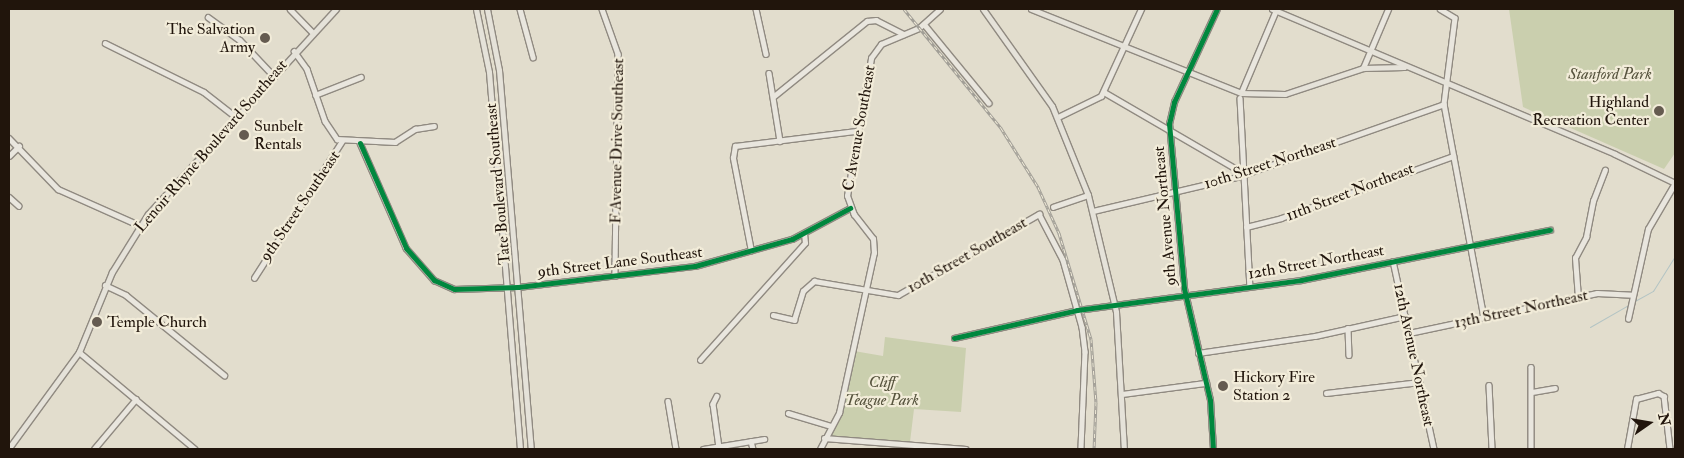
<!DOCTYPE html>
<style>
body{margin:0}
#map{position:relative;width:1684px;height:458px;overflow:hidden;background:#e2ddcd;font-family:"IM FELL Double Pica",serif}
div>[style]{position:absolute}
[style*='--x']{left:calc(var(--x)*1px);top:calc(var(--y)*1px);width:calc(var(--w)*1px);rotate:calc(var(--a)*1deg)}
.green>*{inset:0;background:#cacfae}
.stream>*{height:1px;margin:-0.5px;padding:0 0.5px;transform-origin:0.5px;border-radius:0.5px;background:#b3c4c4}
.roads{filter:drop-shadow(1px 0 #908a81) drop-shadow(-1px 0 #908a81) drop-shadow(0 1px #908a81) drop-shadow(0 -1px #908a81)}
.minor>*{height:4.5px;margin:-2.25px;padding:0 2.25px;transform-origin:2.25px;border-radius:2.25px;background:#e9e6de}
.major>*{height:5px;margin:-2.5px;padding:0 2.5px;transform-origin:2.5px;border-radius:2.5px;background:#e5e2d9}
.rail>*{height:3px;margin-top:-1.5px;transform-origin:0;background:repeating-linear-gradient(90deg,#f2ecd9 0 4px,#a29f97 0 8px);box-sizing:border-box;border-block:1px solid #a29f97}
.cycleway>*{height:5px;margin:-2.5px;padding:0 2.5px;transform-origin:2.5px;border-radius:2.5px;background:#00873e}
.dots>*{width:14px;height:14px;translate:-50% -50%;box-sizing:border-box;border:2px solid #f2ecd9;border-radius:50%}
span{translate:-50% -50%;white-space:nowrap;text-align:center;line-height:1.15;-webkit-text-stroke:4.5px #f2ecd9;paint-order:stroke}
.poi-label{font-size:16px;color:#21150c}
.right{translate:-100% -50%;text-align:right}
.left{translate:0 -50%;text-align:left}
.park-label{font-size:16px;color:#55523c;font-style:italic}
.street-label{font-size:16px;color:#21150c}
.frame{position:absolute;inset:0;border:10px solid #21150c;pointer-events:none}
.north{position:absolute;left:1624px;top:398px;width:50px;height:50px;-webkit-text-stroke:4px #f2ecd9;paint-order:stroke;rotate:77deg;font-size:14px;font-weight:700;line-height:20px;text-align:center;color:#21150c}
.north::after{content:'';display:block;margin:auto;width:18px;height:22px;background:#21150c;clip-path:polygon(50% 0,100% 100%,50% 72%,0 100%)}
</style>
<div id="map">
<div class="green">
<div style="clip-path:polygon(1509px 9px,1675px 9px,1675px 153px,1664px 169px,1523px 107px)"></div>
<div style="clip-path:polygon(885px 337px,966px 348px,961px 412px,914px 409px,910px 442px,830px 436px,828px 434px,839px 422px,854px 351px,883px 356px)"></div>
</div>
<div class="stream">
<div style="--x:1633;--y:302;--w:23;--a:-29"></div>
<div style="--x:1653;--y:291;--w:41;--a:-57.8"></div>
<div style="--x:1590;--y:327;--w:46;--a:-29.9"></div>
</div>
<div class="roads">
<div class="minor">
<div style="--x:290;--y:9;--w:32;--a:46"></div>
<div style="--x:520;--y:9;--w:50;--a:74.8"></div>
<div style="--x:602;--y:9;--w:48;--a:70.4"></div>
<div style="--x:618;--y:54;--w:222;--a:90.8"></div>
<div style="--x:756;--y:9;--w:46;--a:77.5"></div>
<div style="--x:1440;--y:9;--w:17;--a:31"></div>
<div style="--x:1455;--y:18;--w:87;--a:97.3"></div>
<div style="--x:1444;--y:104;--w:217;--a:79.4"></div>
<div style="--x:208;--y:17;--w:39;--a:36"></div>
<div style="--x:240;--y:40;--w:48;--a:46.7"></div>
<div style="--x:924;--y:24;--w:102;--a:50.6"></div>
<div style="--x:105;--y:43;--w:110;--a:26.3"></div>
<div style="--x:204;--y:92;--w:41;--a:38"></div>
<div style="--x:294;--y:51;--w:22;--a:54"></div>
<div style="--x:307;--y:69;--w:55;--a:70.9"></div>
<div style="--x:325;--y:121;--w:22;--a:56"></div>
<div style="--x:337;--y:139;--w:58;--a:3"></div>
<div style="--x:395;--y:142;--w:24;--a:-33"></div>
<div style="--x:415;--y:129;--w:19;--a:-9"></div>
<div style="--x:1363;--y:68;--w:64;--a:-67"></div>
<div style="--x:769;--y:73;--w:69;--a:80.8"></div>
<div style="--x:1104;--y:92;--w:163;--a:30.2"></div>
<div style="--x:1241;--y:93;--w:90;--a:-67.1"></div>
<div style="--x:315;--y:95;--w:49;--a:-21.4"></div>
<div style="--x:774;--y:96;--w:119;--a:-38.9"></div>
<div style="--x:867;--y:21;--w:9;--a:-6"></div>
<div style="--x:876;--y:20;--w:31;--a:27"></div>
<div style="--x:1240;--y:98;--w:189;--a:87"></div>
<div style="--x:1058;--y:117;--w:48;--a:-26"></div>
<div style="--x:1101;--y:96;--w:96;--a:-65.3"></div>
<div style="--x:9;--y:138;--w:71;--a:46.1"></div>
<div style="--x:58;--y:189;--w:89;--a:24"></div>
<div style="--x:360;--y:143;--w:115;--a:66.3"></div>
<div style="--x:406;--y:248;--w:43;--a:48.8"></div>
<div style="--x:434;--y:280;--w:22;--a:24"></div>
<div style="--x:454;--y:289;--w:64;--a:-1.8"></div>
<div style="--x:518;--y:287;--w:178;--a:-6.8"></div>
<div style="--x:695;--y:266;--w:101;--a:-15.6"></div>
<div style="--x:792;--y:239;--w:66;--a:-28.1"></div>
<div style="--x:9;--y:156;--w:14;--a:-45"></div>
<div style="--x:9;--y:197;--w:13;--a:42"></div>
<div style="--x:1053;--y:207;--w:37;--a:-19"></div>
<div style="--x:1093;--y:211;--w:148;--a:-13.3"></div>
<div style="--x:1237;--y:177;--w:219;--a:-19.4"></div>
<div style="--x:1246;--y:227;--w:36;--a:-14"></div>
<div style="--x:1281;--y:218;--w:183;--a:-19.8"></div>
<div style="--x:751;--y:251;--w:95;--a:-101"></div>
<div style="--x:733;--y:158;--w:12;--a:-81"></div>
<div style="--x:735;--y:146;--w:122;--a:-7.1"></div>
<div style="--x:1393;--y:261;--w:192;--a:77.7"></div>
<div style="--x:254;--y:278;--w:163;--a:-57.3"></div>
<div style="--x:105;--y:285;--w:23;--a:25"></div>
<div style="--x:126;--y:295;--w:127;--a:39.2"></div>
<div style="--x:1578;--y:298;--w:40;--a:-94.3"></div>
<div style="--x:1575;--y:258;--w:24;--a:-62"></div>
<div style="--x:1586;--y:237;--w:37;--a:-79"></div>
<div style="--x:1593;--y:201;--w:33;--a:-69"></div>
<div style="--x:773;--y:315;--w:22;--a:13"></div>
<div style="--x:794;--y:320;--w:30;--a:-73"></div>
<div style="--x:803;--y:291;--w:15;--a:-42"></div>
<div style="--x:814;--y:281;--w:85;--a:9.5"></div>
<div style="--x:898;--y:295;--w:163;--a:-29.9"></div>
<div style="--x:1039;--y:214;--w:52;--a:62.4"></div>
<div style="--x:1063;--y:260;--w:70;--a:74.2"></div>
<div style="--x:1082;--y:327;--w:25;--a:83"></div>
<div style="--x:1085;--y:352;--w:97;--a:92.4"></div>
<div style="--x:1628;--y:319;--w:92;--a:-77.5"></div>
<div style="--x:1648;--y:229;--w:53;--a:-59.6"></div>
<div style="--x:1348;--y:328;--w:27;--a:88"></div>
<div style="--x:1409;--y:333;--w:192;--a:-12"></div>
<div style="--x:1597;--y:293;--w:35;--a:3"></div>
<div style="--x:954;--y:338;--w:126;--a:-12.8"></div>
<div style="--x:1077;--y:310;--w:226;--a:-7.6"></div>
<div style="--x:1301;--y:280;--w:254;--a:-11.4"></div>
<div style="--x:79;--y:352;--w:151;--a:39.9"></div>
<div style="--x:1198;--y:353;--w:118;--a:-8.3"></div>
<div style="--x:1315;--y:336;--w:92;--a:-12.5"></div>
<div style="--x:700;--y:360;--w:157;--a:-48.1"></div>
<div style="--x:805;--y:243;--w:9;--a:-96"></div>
<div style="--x:1531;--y:367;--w:82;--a:90"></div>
<div style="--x:1489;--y:385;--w:64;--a:87.3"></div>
<div style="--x:1532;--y:392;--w:23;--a:-10"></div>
<div style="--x:1326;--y:393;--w:94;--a:-6.7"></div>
<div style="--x:1122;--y:394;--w:85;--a:-7.5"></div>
<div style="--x:717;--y:396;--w:9;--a:117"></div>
<div style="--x:713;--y:404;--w:43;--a:82.1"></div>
<div style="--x:668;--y:401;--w:49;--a:80.5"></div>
<div style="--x:788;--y:413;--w:45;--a:16.8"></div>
<div style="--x:824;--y:438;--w:142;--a:4.4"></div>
<div style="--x:751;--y:441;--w:8;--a:76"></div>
<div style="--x:94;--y:449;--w:65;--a:-50"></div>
<div style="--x:703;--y:449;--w:62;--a:-9.3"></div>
<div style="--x:820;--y:449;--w:41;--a:-62.2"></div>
<div style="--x:839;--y:413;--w:164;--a:-77.7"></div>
<div style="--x:874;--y:253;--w:14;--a:-94"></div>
<div style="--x:873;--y:239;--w:31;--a:-128"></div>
<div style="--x:854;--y:215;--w:20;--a:-110"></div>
<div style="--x:847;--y:196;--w:140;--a:-80.1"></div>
<div style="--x:871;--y:58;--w:17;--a:-54"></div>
<div style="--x:881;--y:44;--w:41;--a:-22.8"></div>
<div style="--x:919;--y:28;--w:28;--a:-42"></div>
<div style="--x:1213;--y:449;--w:49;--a:-93.5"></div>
<div style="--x:1210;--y:400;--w:115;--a:-103.1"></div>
<div style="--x:1184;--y:288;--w:165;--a:-95.2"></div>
<div style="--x:1169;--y:124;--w:23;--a:-77"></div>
<div style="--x:1174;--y:102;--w:102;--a:-65.2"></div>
<div style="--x:1627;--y:449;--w:51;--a:-79.8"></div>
<div style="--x:1636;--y:399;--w:23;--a:-15"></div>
<div style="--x:1658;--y:393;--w:7;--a:27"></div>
<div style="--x:1664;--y:396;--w:53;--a:83.5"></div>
</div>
<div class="major">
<div style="--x:476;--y:9;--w:64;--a:78.3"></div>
<div style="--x:489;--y:72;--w:378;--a:85.3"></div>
<div style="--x:487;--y:9;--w:62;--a:78.9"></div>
<div style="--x:499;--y:70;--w:380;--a:85.2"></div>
<div style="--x:983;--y:9;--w:119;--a:54.6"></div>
<div style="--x:1052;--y:106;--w:96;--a:68"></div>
<div style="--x:1088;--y:195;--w:120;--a:76.5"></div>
<div style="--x:1116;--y:312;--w:137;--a:86.7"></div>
<div style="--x:1031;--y:9;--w:226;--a:21.8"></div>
<div style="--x:1241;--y:93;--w:44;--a:1.3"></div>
<div style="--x:1285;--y:94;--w:82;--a:-18.4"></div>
<div style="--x:1363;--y:68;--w:41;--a:-1.4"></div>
<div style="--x:1272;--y:9;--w:372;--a:22.9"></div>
<div style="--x:1615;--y:154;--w:67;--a:25.8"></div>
<div style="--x:9;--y:448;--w:119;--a:-53.9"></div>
<div style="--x:79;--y:352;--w:87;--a:-67.6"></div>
<div style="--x:112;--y:272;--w:68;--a:-58.2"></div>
<div style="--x:148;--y:214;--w:278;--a:-47.5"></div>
</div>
</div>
<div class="rail">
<div style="--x:904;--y:9;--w:154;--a:50.8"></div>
<div style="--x:1001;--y:128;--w:70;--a:57.9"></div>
<div style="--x:1038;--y:187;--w:51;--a:65.5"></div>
<div style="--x:1059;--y:233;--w:111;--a:73.2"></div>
<div style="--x:1091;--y:339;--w:63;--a:85.5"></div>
<div style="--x:1096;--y:402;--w:47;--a:92.4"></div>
</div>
<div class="cycleway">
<div style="--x:360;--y:143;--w:115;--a:66.3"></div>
<div style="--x:406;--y:248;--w:43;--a:48.8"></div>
<div style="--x:434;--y:280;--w:22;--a:24"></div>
<div style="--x:454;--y:289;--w:64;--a:-1.8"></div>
<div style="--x:518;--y:287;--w:178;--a:-6.8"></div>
<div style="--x:695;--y:266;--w:101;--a:-15.6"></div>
<div style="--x:792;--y:239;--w:66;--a:-28.1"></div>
<div style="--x:954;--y:338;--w:126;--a:-12.8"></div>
<div style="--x:1077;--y:310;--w:226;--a:-7.6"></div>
<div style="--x:1301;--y:280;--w:254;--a:-11.4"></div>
<div style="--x:1213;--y:449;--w:49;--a:-93.5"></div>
<div style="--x:1210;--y:400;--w:115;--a:-103.1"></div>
<div style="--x:1184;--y:288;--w:165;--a:-95.2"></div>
<div style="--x:1169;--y:124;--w:23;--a:-77"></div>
<div style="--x:1174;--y:102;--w:102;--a:-65.2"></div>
</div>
<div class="dots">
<div style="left:265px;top:38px;background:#655b50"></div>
<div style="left:1659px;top:111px;background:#655b50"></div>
<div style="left:244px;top:135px;background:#655b50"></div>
<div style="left:97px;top:322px;background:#655b50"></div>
<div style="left:1223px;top:386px;background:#655b50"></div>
</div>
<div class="poi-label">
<span class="right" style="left:255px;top:38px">The Salvation<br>Army</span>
<span class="right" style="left:1649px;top:111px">Highland<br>Recreation Center</span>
<span class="left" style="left:254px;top:135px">Sunbelt<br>Rentals</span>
<span class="left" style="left:107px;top:322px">Temple Church</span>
<span class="left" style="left:1233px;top:386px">Hickory Fire<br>Station 2</span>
</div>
<div class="park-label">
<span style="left:1610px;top:74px">Stanford Park</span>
<span style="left:882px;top:391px">Cliff<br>Teague Park</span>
</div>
<div class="street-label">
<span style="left:859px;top:128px;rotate:-80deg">C Avenue Southeast</span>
<span style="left:617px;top:141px;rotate:-89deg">F Avenue Drive Southeast</span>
<span style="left:211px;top:146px;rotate:-49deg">Lenoir Rhyne Boulevard Southeast</span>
<span style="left:1270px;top:163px;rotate:-18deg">10th Street Northeast</span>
<span style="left:498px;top:184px;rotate:-95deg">Tate Boulevard Southeast</span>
<span style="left:1350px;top:192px;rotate:-21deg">11th Street Northeast</span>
<span style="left:300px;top:206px;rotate:-56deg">9th Street Southeast</span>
<span style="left:1165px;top:216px;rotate:-95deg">9th Avenue Northeast</span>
<span style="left:967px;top:255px;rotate:-30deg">10th Street Southeast</span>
<span style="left:620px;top:262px;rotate:-7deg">9th Street Lane Southeast</span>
<span style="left:1316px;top:262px;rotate:-10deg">12th Street Northeast</span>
<span style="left:1521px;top:309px;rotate:-12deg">13th Street Northeast</span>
<span style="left:1414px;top:355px;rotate:78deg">12th Avenue Northeast</span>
</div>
<div class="frame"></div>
<div class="north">N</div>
</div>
